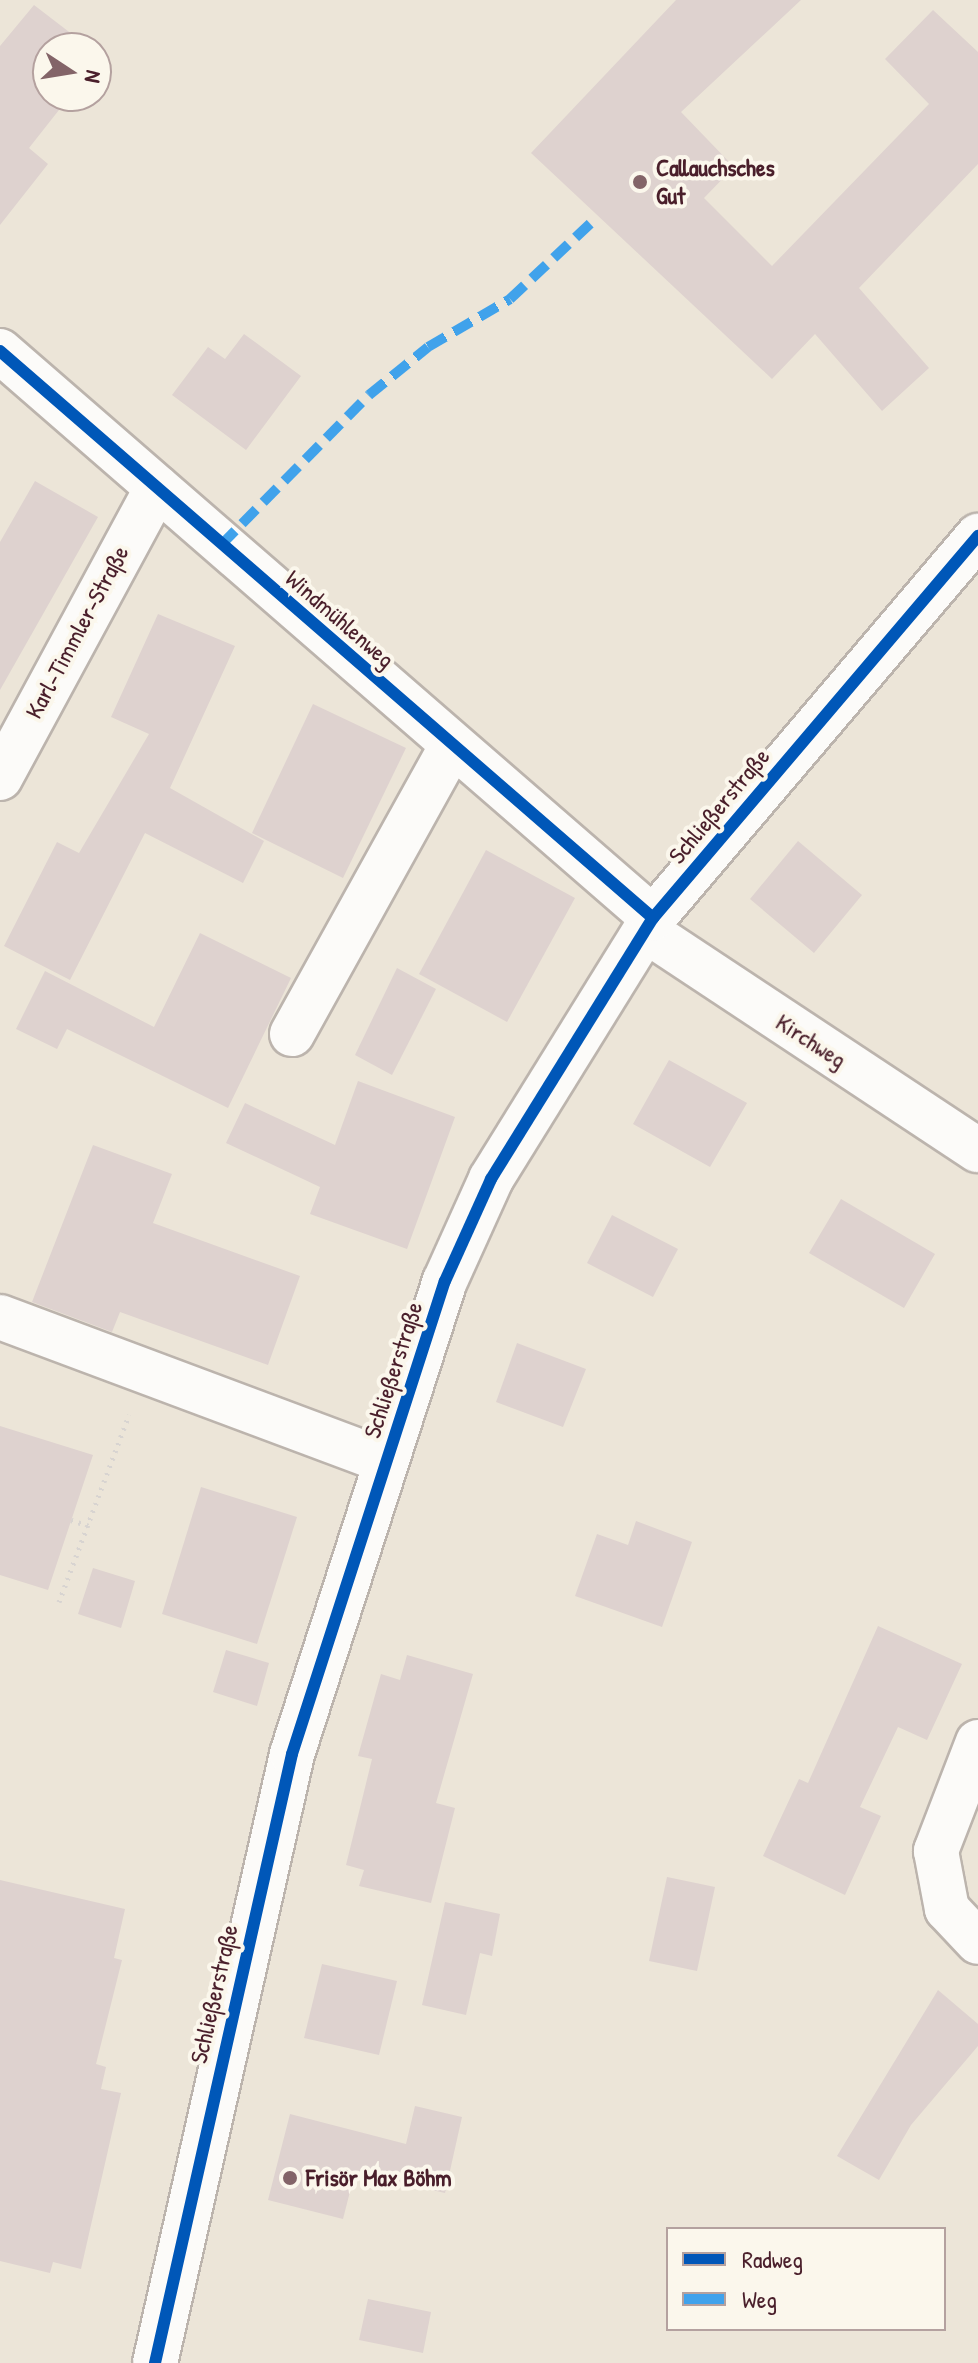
<!DOCTYPE html>
<meta charset="utf-8">
<style>
body{margin:0}
#map{position:relative;width:978px;height:2363px;overflow:hidden;background:#ece5d8;font-family:"Patrick Hand",sans-serif}
div>[style]{position:absolute}
[style*='--x']{left:calc(var(--x)*1px);top:calc(var(--y)*1px);width:calc(var(--w)*1px);rotate:calc(var(--a)*1deg)}
.building>*{inset:0;background:#ded2cf}
.path>*{height:5px;margin-top:-2.5px;transform-origin:0;background:repeating-linear-gradient(90deg,#d8d4d1 0 2px,transparent 0 8px)}
.roads{filter:drop-shadow(2px 0 #bcb4ad) drop-shadow(-2px 0 #bcb4ad) drop-shadow(0 2px #bcb4ad) drop-shadow(0 -2px #bcb4ad)}
.minor>*{height:44px;margin:-22px;padding:0 22px;transform-origin:22px;border-radius:22px;background:#fcfbf9}
.quiet>*{height:10px;margin-top:-5px;transform-origin:0;background:repeating-linear-gradient(90deg,#40a2eb 0 20px,transparent 0 30px)}
.cycleway>*{height:12px;margin:-6px;padding:0 6px;transform-origin:6px;border-radius:6px;background:#0057b8}
.dots>*{width:22px;height:22px;translate:-50% -50%;box-sizing:border-box;border:4px solid #fbf7ec;border-radius:50%}
span{translate:-50% -50%;white-space:nowrap;text-align:center;line-height:1.15;-webkit-text-stroke:8px #fbf7ec;paint-order:stroke}
.poi-label{font-size:24px;color:#4a1f2b;font-weight:700}
.left{translate:0 -50%;text-align:left}
.street-label{font-size:24px;color:#4a1f2b}
.legend{position:absolute;left:666px;top:2227px;width:280px;height:104px;box-sizing:border-box;background:#fbf7ec;border:2px solid #b4a19f;margin:0;padding:10px 14px;list-style:none;font-size:24px;color:#4a1f2b}
.legend li{display:flex;align-items:center;gap:16px;height:40px}
.legend b{width:40px;border:2px solid #b4a19f}
.north{position:absolute;left:32px;top:32px;width:80px;height:80px;box-sizing:border-box;background:#fbf7ec;border:2px solid #b4a19f;border-radius:50%;rotate:102deg;font-size:22px;font-weight:700;line-height:32px;text-align:center;color:#4a1f2b}
.north::after{content:'';display:block;margin:auto;width:28px;height:36px;background:#836468;clip-path:polygon(50% 0,100% 100%,50% 72%,0 100%)}
</style>
<div id="map">
<div class="building">
<div style="clip-path:polygon(676px 0,801px 0,681px 112px,734px 167px,704px 198px,772px 266px,929px 104px,885px 59px,933px 10px,978px 52px,978px 164px,859px 288px,929px 368px,882px 411px,815px 334px,772px 379px,531px 153px)"></div>
<div style="clip-path:polygon(34px 5px,90px 48px,48px 48px,48px 96px,70px 96px,29px 148px,48px 164px,0 225px,0 46px)"></div>
<div style="clip-path:polygon(244px 334px,301px 376px,246px 450px,172px 395px,208px 347px,225px 359px)"></div>
<div style="clip-path:polygon(35px 481px,98px 517px,0 690px,0 542px)"></div>
<div style="clip-path:polygon(158px 614px,235px 646px,170px 788px,264px 841px,243px 883px,145px 833px,70px 980px,4px 946px,57px 842px,79px 853px,149px 734px,111px 717px)"></div>
<div style="clip-path:polygon(313px 704px,406px 748px,343px 878px,252px 833px)"></div>
<div style="clip-path:polygon(798px 841px,862px 895px,814px 953px,750px 899px)"></div>
<div style="clip-path:polygon(486px 850px,575px 898px,507px 1022px,419px 974px)"></div>
<div style="clip-path:polygon(200px 933px,291px 978px,228px 1108px,67px 1029px,57px 1049px,16px 1029px,45px 971px,154px 1027px)"></div>
<div style="clip-path:polygon(397px 968px,436px 989px,392px 1075px,355px 1055px)"></div>
<div style="clip-path:polygon(669px 1060px,747px 1103px,710px 1167px,633px 1124px)"></div>
<div style="clip-path:polygon(358px 1081px,455px 1117px,407px 1249px,310px 1214px,320px 1187px,226px 1143px,245px 1103px,335px 1145px)"></div>
<div style="clip-path:polygon(93px 1145px,172px 1174px,153px 1223px,300px 1276px,268px 1365px,120px 1312px,112px 1332px,32px 1302px)"></div>
<div style="clip-path:polygon(841px 1199px,935px 1254px,904px 1308px,809px 1253px)"></div>
<div style="clip-path:polygon(612px 1215px,678px 1249px,653px 1297px,587px 1263px)"></div>
<div style="clip-path:polygon(517px 1343px,586px 1369px,563px 1427px,496px 1402px)"></div>
<div style="clip-path:polygon(0 1426px,93px 1455px,48px 1590px,0 1575px)"></div>
<div style="clip-path:polygon(201px 1487px,297px 1517px,257px 1644px,162px 1614px)"></div>
<div style="clip-path:polygon(636px 1521px,692px 1542px,662px 1627px,575px 1596px,597px 1534px,628px 1545px)"></div>
<div style="clip-path:polygon(93px 1568px,135px 1581px,121px 1628px,78px 1614px)"></div>
<div style="clip-path:polygon(878px 1626px,962px 1664px,927px 1740px,898px 1727px,860px 1807px,881px 1816px,845px 1895px,763px 1856px,799px 1779px,808px 1783px)"></div>
<div style="clip-path:polygon(226px 1650px,269px 1663px,257px 1706px,213px 1692px)"></div>
<div style="clip-path:polygon(407px 1655px,473px 1674px,436px 1803px,455px 1808px,431px 1903px,359px 1886px,364px 1870px,346px 1865px,372px 1759px,358px 1756px,381px 1674px,400px 1680px)"></div>
<div style="clip-path:polygon(667px 1877px,715px 1887px,697px 1971px,649px 1961px)"></div>
<div style="clip-path:polygon(0 1880px,125px 1909px,114px 1958px,122px 1960px,96px 2064px,106px 2067px,101px 2089px,121px 2093px,81px 2269px,53px 2262px,50px 2273px,0 2261px)"></div>
<div style="clip-path:polygon(445px 1902px,500px 1914px,492px 1956px,480px 1953px,466px 2015px,422px 2005px)"></div>
<div style="clip-path:polygon(322px 1964px,397px 1981px,379px 2055px,304px 2038px)"></div>
<div style="clip-path:polygon(938px 1990px,978px 2024px,978px 2046px,911px 2125px,879px 2180px,837px 2156px)"></div>
<div style="clip-path:polygon(415px 2106px,462px 2117px,445px 2193px,355px 2172px,343px 2219px,268px 2200px,290px 2114px,406px 2144px)"></div>
<div style="clip-path:polygon(368px 2299px,431px 2312px,423px 2353px,359px 2340px)"></div>
</div>
<div class="path">
<div style="--x:71;--y:1520;--w:22;--a:18"></div>
<div style="--x:59;--y:1602;--w:200;--a:-69.5"></div>
</div>
<div class="roads">
<div class="minor">
<div style="--x:0;--y:351;--w:865;--a:40.97"></div>
<div style="--x:0;--y:778;--w:330;--a:-61.6"></div>
<div style="--x:645;--y:930;--w:399;--a:33.5"></div>
<div style="--x:292;--y:1034;--w:330;--a:-61"></div>
<div style="--x:0;--y:1317;--w:412;--a:20.5"></div>
<div style="--x:978;--y:1742;--w:117;--a:111.1"></div>
<div style="--x:936;--y:1851;--w:59;--a:79.3"></div>
<div style="--x:947;--y:1909;--w:45;--a:46.8"></div>
<div style="--x:155;--y:2363;--w:624;--a:-77.32"></div>
<div style="--x:292;--y:1754;--w:497;--a:-72.1"></div>
<div style="--x:445;--y:1281;--w:112;--a:-65.7"></div>
<div style="--x:491;--y:1179;--w:307;--a:-58.2"></div>
<div style="--x:653;--y:918;--w:502;--a:-49.61"></div>
</div>
</div>
<div class="quiet">
<div style="--x:221;--y:545;--w:211;--a:-45.4"></div>
<div style="--x:369;--y:395;--w:76;--a:-39.1"></div>
<div style="--x:428;--y:347;--w:95;--a:-30.3"></div>
<div style="--x:510;--y:299;--w:111;--a:-43.2"></div>
</div>
<div class="cycleway">
<div style="--x:0;--y:351;--w:865;--a:40.97"></div>
<div style="--x:155;--y:2363;--w:624;--a:-77.32"></div>
<div style="--x:292;--y:1754;--w:497;--a:-72.1"></div>
<div style="--x:445;--y:1281;--w:112;--a:-65.7"></div>
<div style="--x:491;--y:1179;--w:307;--a:-58.2"></div>
<div style="--x:653;--y:918;--w:502;--a:-49.61"></div>
</div>
<div class="dots">
<div style="left:640px;top:182px;background:#836468"></div>
<div style="left:290px;top:2178px;background:#836468"></div>
</div>
<div class="poi-label">
<span class="left" style="left:656px;top:182px">Callauchsches<br>Gut</span>
<span class="left" style="left:306px;top:2178px">Frisör Max Böhm</span>
</div>
<div class="street-label">
<span style="left:340px;top:619px;rotate:41deg">Windmühlenweg</span>
<span style="left:77px;top:632px;rotate:-62deg">Karl-Timmler-Straße</span>
<span style="left:719px;top:806px;rotate:-50deg">Schließerstraße</span>
<span style="left:811px;top:1041px;rotate:33deg">Kirchweg</span>
<span style="left:393px;top:1370px;rotate:-72deg">Schließerstraße</span>
<span style="left:214px;top:1994px;rotate:-77deg">Schließerstraße</span>
</div>
<ul class="legend">
<li><b style="height:10px;background:#0057b8"></b>Radweg</li>
<li><b style="height:10px;background:#40a2eb"></b>Weg</li>
</ul>
<div class="north">N</div>
</div>
